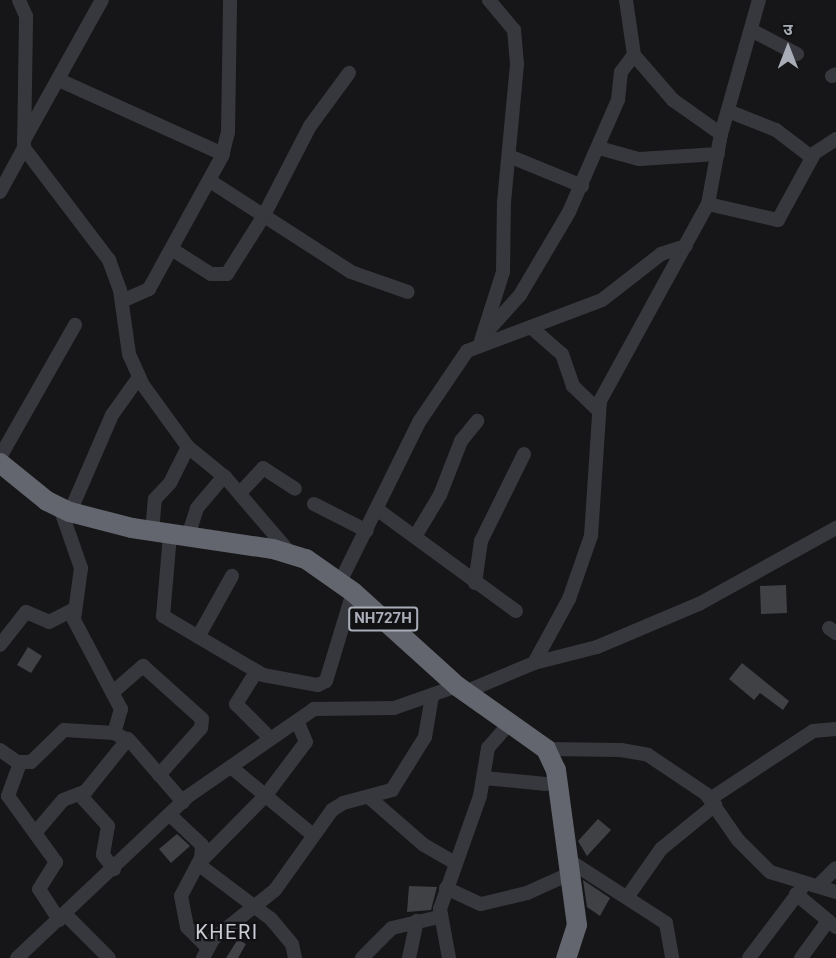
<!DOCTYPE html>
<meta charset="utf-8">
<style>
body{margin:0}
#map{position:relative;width:836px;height:958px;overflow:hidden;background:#161618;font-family:Roboto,"Noto Sans Devanagari",sans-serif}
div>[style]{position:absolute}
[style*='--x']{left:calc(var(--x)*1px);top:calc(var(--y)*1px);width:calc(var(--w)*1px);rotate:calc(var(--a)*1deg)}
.building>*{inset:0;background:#404145}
.minor>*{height:14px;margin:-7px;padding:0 7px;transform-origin:7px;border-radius:7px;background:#37383d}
.highway>*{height:20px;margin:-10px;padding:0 10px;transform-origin:10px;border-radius:10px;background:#63666e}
span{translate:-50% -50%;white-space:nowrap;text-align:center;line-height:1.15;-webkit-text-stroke:4.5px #111113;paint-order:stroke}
.shield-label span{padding:2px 4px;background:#111113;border:2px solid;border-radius:4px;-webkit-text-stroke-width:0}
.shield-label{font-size:15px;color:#a8adb8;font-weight:700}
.quarter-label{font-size:20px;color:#c9ccd4;letter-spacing:1.5px}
.north{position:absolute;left:758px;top:18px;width:60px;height:60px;-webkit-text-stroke:4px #111113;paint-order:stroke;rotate:0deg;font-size:16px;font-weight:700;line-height:24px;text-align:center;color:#a8adb8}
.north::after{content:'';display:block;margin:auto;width:21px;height:27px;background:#a8adb8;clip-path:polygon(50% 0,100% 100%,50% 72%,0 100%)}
</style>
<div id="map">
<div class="building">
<div style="clip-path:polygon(786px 585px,787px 613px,761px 614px,760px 586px)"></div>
<div style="clip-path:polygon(28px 647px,42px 656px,31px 673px,17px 665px)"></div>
<div style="clip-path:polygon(742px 663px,789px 701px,783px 710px,760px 693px,754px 700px,729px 679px)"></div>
<div style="clip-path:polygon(598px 819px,611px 830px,587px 856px,578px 841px)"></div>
<div style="clip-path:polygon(177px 834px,190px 846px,171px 863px,159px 849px)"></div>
<div style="clip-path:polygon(583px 880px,610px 898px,600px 916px,587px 907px)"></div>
<div style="clip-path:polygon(409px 886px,437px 887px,431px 910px,407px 912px)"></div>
<div style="clip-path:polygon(238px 939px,246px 944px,238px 958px,226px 958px)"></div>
</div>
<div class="minor">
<div style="--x:626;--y:0;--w:56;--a:81.7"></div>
<div style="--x:634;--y:55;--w:60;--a:49.1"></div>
<div style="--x:673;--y:100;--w:59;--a:35.3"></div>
<div style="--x:751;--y:30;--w:52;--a:27.6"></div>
<div style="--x:832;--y:76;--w:4;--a:-27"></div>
<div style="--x:59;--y:80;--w:180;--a:24.3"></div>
<div style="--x:728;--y:111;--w:52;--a:21.6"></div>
<div style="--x:776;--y:130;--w:43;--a:37.4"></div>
<div style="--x:810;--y:156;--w:31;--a:-33"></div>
<div style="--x:24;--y:140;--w:160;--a:-60.9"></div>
<div style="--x:24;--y:148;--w:141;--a:52.8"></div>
<div style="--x:109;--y:260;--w:32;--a:70"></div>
<div style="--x:120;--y:290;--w:65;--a:82"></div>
<div style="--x:129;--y:354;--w:34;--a:66"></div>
<div style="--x:143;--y:385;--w:77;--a:54"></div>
<div style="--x:188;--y:447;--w:49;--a:39.2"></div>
<div style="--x:226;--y:478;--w:100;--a:49.5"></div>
<div style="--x:599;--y:148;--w:41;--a:15.4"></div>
<div style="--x:639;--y:159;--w:79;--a:-3.6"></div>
<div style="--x:509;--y:156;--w:79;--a:22.3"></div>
<div style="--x:210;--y:181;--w:168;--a:32.8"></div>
<div style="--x:351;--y:272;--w:60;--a:19.3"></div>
<div style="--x:0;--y:192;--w:50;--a:-61.4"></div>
<div style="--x:24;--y:148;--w:132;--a:-89.1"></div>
<div style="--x:26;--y:16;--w:17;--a:-114"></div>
<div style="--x:708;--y:204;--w:72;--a:12.9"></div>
<div style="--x:778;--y:220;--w:73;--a:-61.3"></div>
<div style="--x:173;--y:250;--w:45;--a:32.3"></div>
<div style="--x:211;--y:274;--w:16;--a:0"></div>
<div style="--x:227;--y:274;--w:67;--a:-57.7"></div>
<div style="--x:263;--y:217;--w:102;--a:-62.7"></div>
<div style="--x:310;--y:126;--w:66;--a:-53.7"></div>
<div style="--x:122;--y:301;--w:30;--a:-24"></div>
<div style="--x:149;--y:289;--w:152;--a:-61.2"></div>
<div style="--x:222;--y:156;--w:25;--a:-76"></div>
<div style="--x:228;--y:132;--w:132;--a:-89.1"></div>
<div style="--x:533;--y:329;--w:38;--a:41"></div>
<div style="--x:562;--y:354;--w:34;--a:71"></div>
<div style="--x:573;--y:386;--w:36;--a:44"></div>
<div style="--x:484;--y:335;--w:54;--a:-48"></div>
<div style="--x:520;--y:295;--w:96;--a:-59.4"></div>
<div style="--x:569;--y:212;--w:122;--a:-66.4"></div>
<div style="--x:618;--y:100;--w:28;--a:-84"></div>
<div style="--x:621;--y:72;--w:21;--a:-53"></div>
<div style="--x:480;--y:344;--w:76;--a:-72.3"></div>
<div style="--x:503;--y:272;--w:70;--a:-89.2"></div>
<div style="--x:504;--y:202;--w:139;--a:-84.6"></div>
<div style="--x:517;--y:64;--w:34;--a:-95"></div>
<div style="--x:514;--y:30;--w:39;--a:-130"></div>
<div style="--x:0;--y:457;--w:152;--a:-60.4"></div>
<div style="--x:240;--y:493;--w:34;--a:-47"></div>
<div style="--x:263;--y:468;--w:38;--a:33"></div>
<div style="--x:314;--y:504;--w:59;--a:27"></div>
<div style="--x:60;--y:508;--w:64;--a:70.7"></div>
<div style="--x:81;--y:568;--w:52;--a:97.7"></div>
<div style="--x:74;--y:620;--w:101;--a:62.2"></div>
<div style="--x:121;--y:709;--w:25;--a:106"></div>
<div style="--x:378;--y:510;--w:171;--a:36.2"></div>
<div style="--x:70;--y:512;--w:106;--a:-66.6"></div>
<div style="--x:112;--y:415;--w:47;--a:-54.6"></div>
<div style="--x:152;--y:532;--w:33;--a:-85"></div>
<div style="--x:155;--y:499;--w:22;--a:-47"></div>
<div style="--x:170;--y:483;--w:40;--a:-63.4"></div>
<div style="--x:170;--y:535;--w:81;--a:94.9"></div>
<div style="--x:163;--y:616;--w:116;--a:30.5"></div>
<div style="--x:263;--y:675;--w:56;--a:10.3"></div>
<div style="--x:318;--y:685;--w:9;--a:-27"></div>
<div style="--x:326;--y:681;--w:93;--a:-73.1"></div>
<div style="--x:416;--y:535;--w:47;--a:-59"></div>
<div style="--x:440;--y:495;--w:58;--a:-68.7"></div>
<div style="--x:461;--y:441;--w:26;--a:-51"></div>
<div style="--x:188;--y:536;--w:29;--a:-72"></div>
<div style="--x:197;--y:508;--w:42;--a:-49.8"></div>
<div style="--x:340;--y:582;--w:178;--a:-63.7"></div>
<div style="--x:419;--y:422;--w:86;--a:-55.9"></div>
<div style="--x:467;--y:351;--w:144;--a:-20.7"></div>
<div style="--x:602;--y:300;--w:75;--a:-37.9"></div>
<div style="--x:661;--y:254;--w:26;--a:-18"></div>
<div style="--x:475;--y:583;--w:42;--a:-81.9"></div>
<div style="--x:481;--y:541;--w:97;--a:-63.7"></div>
<div style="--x:829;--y:628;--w:9;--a:36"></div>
<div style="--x:198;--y:637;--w:70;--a:-60.9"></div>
<div style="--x:0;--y:645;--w:42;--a:-51.8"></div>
<div style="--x:26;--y:612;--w:25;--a:23"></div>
<div style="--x:49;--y:622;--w:27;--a:-27"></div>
<div style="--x:534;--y:663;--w:65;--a:-14.3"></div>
<div style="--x:597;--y:647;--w:111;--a:-22.9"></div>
<div style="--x:699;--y:604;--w:157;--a:-29"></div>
<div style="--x:256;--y:672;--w:38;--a:122"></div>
<div style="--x:236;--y:704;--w:49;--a:45"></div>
<div style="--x:113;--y:692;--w:40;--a:-41"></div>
<div style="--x:143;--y:666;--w:79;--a:41.9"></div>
<div style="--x:202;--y:719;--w:9;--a:96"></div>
<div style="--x:201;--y:728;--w:63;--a:131.8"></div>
<div style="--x:465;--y:692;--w:75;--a:-22.8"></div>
<div style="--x:534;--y:663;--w:73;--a:-61.3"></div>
<div style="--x:569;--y:599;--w:67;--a:-70.8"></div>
<div style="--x:591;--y:536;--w:135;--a:-86.2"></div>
<div style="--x:600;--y:401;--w:225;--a:-61.3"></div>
<div style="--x:708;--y:204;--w:71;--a:-79.5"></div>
<div style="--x:721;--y:134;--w:139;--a:-74.2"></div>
<div style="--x:546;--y:749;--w:75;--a:0.8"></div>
<div style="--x:621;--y:750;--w:27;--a:10"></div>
<div style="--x:648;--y:755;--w:70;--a:33.9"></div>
<div style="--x:706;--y:794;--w:56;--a:55.2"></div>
<div style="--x:738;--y:840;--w:45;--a:45"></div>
<div style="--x:770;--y:872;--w:69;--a:16.9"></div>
<div style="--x:0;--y:750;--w:21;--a:35"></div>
<div style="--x:17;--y:762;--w:14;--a:0"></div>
<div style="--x:31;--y:762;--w:46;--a:-44.1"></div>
<div style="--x:64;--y:730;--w:50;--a:3.4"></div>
<div style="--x:114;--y:733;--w:18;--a:27"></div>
<div style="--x:130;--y:741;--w:81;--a:49"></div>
<div style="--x:20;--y:763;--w:35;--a:110"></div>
<div style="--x:8;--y:796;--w:82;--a:54"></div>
<div style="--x:56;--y:862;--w:32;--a:122"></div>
<div style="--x:39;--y:889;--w:37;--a:57"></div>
<div style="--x:231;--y:767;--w:107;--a:39.7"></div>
<div style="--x:484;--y:778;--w:62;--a:5.5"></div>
<div style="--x:80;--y:795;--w:42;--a:47.9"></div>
<div style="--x:108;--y:826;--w:29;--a:100"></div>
<div style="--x:103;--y:855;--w:18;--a:52"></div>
<div style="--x:371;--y:799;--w:70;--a:41"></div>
<div style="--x:424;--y:845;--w:34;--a:30"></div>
<div style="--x:710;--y:799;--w:123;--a:-33.4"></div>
<div style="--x:813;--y:731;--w:23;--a:-5"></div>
<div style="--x:170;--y:815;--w:44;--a:43.2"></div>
<div style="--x:202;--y:845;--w:13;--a:94"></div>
<div style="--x:201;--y:858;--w:43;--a:117.8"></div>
<div style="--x:181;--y:896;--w:32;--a:79"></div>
<div style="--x:187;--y:927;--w:28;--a:45"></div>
<div style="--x:35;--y:833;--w:43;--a:-49.7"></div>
<div style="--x:63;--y:800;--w:25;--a:-21"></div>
<div style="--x:86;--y:791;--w:67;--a:-51.1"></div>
<div style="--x:565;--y:858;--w:120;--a:32.8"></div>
<div style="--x:666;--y:923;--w:36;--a:80"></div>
<div style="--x:818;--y:886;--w:25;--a:-45"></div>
<div style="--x:446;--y:888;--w:38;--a:25"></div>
<div style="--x:481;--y:904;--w:47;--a:-13.4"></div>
<div style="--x:527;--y:893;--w:44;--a:-24.2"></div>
<div style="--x:796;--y:894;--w:52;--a:39.5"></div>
<div style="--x:628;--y:896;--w:57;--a:-54.9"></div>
<div style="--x:661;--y:849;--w:70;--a:-39.2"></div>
<div style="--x:65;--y:914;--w:62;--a:45"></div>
<div style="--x:17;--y:958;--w:234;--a:-43.4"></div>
<div style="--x:187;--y:797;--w:155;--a:-34.7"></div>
<div style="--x:314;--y:709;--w:80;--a:-0.7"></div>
<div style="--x:394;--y:708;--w:67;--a:-19.2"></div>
<div style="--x:203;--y:958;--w:21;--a:-62"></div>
<div style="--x:213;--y:939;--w:79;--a:-38.3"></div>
<div style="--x:275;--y:890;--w:98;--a:-54.5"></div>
<div style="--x:332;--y:810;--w:13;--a:-32"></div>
<div style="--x:343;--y:803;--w:51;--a:-14.9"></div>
<div style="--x:392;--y:790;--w:62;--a:-58.1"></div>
<div style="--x:425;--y:737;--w:42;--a:-80.3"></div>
<div style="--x:295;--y:958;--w:14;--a:-102"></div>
<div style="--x:292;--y:944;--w:33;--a:-130"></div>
<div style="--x:271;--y:919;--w:91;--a:-143"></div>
<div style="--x:198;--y:864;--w:97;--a:-45.4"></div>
<div style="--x:266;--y:795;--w:66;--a:-53"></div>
<div style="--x:306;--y:742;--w:23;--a:-113"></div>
<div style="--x:362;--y:958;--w:42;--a:-45"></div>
<div style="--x:392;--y:928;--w:48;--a:-13.2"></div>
<div style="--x:409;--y:958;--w:38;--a:-78"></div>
<div style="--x:449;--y:958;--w:50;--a:-100.4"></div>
<div style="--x:440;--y:909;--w:120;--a:-70.5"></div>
<div style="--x:480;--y:796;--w:49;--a:-80.5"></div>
<div style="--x:488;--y:748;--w:33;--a:-49"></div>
<div style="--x:749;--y:958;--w:93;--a:-52.9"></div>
<div style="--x:801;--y:958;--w:46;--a:-53.9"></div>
</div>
<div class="highway">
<div style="--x:0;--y:463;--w:60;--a:39"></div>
<div style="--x:47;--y:501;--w:25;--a:26"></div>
<div style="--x:70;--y:512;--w:64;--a:14.5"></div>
<div style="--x:132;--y:528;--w:143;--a:8.5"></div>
<div style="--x:273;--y:549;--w:34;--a:17"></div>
<div style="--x:306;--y:559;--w:57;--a:35.1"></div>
<div style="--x:353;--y:592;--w:140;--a:42.1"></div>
<div style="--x:457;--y:686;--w:109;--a:35.3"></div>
<div style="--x:546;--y:749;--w:23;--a:65"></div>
<div style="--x:556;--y:770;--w:156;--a:82.3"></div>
<div style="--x:577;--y:925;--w:35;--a:108"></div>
</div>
<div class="shield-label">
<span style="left:383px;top:619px">NH727H</span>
</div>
<div class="quarter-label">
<span style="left:227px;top:932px">KHERI</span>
</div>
<div class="north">उ</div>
</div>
